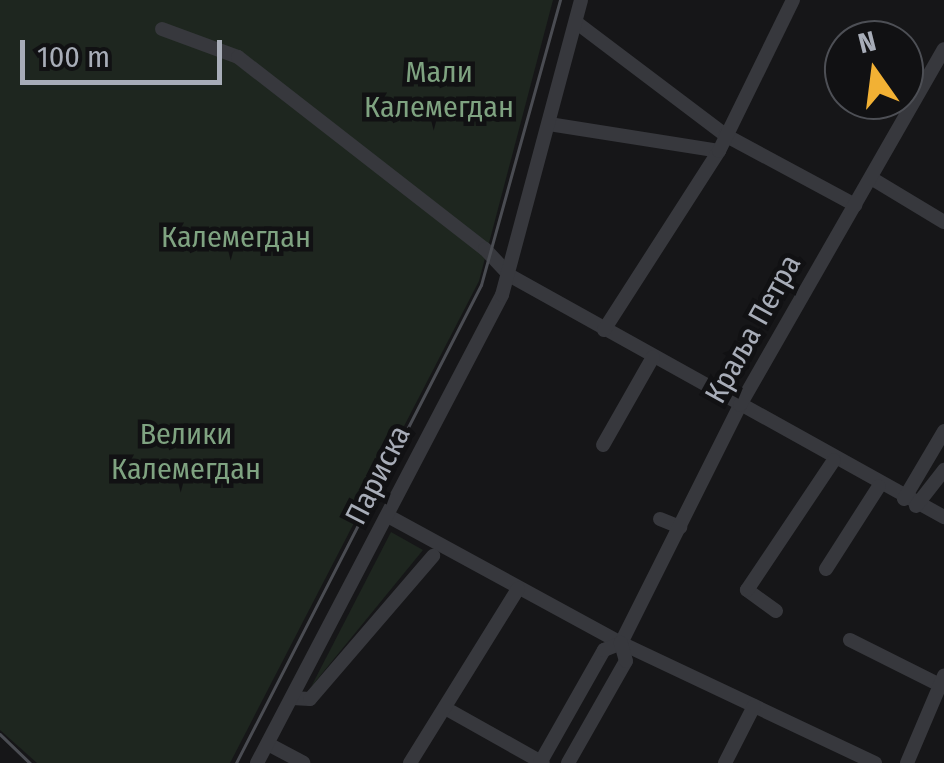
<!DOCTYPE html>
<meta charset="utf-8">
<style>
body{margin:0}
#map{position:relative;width:944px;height:763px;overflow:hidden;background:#161618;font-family:"Fira Sans Condensed",sans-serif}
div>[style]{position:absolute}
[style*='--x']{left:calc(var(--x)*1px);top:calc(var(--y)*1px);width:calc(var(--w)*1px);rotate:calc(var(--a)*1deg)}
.green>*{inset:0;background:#1e261f}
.minor>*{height:14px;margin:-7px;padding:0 7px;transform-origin:7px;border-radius:7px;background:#37383d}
.tram>*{height:2.5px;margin:-1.25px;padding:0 1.25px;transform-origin:1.25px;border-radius:1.25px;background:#4a4c52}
span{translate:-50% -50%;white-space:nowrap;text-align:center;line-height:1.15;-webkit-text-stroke:9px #111113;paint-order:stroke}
.park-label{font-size:30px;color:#7fa381}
.street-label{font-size:30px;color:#a8adb8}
.north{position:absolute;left:824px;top:20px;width:100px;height:100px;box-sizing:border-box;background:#111113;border:2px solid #4d4f55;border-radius:50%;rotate:346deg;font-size:28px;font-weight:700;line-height:40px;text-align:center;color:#a8adb8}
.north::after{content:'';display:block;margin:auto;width:35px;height:45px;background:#f2b134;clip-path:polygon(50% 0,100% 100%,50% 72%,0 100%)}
.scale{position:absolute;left:20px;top:40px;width:202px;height:45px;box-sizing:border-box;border:5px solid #a8adb8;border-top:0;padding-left:12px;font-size:30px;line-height:35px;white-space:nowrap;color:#a8adb8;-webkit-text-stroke:8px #111113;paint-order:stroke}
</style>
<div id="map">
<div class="green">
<div style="clip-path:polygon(0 0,553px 0,479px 281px,230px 763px,37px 763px,0 730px)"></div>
<div style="clip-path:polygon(391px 532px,423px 550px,311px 687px)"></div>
</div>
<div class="minor">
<div style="--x:577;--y:23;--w:186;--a:37.1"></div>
<div style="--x:725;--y:135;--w:148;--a:28.3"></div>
<div style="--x:162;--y:29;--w:81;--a:20.2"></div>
<div style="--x:238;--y:57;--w:313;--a:37.9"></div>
<div style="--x:485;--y:249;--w:35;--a:47"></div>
<div style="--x:509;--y:275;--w:498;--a:29.1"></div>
<div style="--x:549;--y:124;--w:172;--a:9"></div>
<div style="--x:871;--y:178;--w:85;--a:31.1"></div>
<div style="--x:604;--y:330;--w:213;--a:-57.3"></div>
<div style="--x:719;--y:151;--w:168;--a:-63.9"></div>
<div style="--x:603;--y:445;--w:101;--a:-60.4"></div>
<div style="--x:904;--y:499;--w:79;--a:-59.5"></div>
<div style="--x:916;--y:506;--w:46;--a:-52.1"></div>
<div style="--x:388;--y:516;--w:265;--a:28.6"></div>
<div style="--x:621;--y:643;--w:281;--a:25.3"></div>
<div style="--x:660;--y:519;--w:22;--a:22"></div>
<div style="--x:826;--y:569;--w:98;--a:-57.4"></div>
<div style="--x:776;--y:611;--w:36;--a:-144"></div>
<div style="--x:747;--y:590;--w:156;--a:-56.2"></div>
<div style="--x:850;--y:640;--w:101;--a:26.6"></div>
<div style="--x:292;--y:698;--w:18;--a:3"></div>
<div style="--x:310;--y:699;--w:189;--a:-49.3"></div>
<div style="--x:445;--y:708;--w:112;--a:29.3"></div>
<div style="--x:268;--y:744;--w:40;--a:28"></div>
<div style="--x:257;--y:763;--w:528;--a:-62.37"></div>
<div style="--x:502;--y:295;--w:305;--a:-75"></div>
<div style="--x:410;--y:763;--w:205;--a:-58.2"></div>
<div style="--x:540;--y:763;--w:130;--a:-60.5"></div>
<div style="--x:604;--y:650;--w:18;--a:-22"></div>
<div style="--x:621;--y:643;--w:266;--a:-63.4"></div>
<div style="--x:740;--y:405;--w:410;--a:-60.2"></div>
<div style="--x:568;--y:763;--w:117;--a:-60.4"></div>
<div style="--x:626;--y:661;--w:19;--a:-106"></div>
<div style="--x:725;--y:763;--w:64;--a:-63"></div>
<div style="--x:907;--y:763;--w:95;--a:-67"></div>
</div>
<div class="tram">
<div style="--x:0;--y:734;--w:42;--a:44"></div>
<div style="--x:236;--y:763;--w:537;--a:-62.86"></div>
<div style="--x:481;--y:285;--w:296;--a:-74.5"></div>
</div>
<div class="park-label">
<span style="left:439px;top:89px">Мали<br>Калемегдан</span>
<span style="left:236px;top:237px">Калемегдан</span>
<span style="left:186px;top:451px">Велики<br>Калемегдан</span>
</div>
<div class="street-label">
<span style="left:753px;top:329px;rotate:-61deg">Краља Петра</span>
<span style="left:378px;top:475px;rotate:-63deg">Париска</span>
</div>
<div class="north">N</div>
<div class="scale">100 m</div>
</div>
